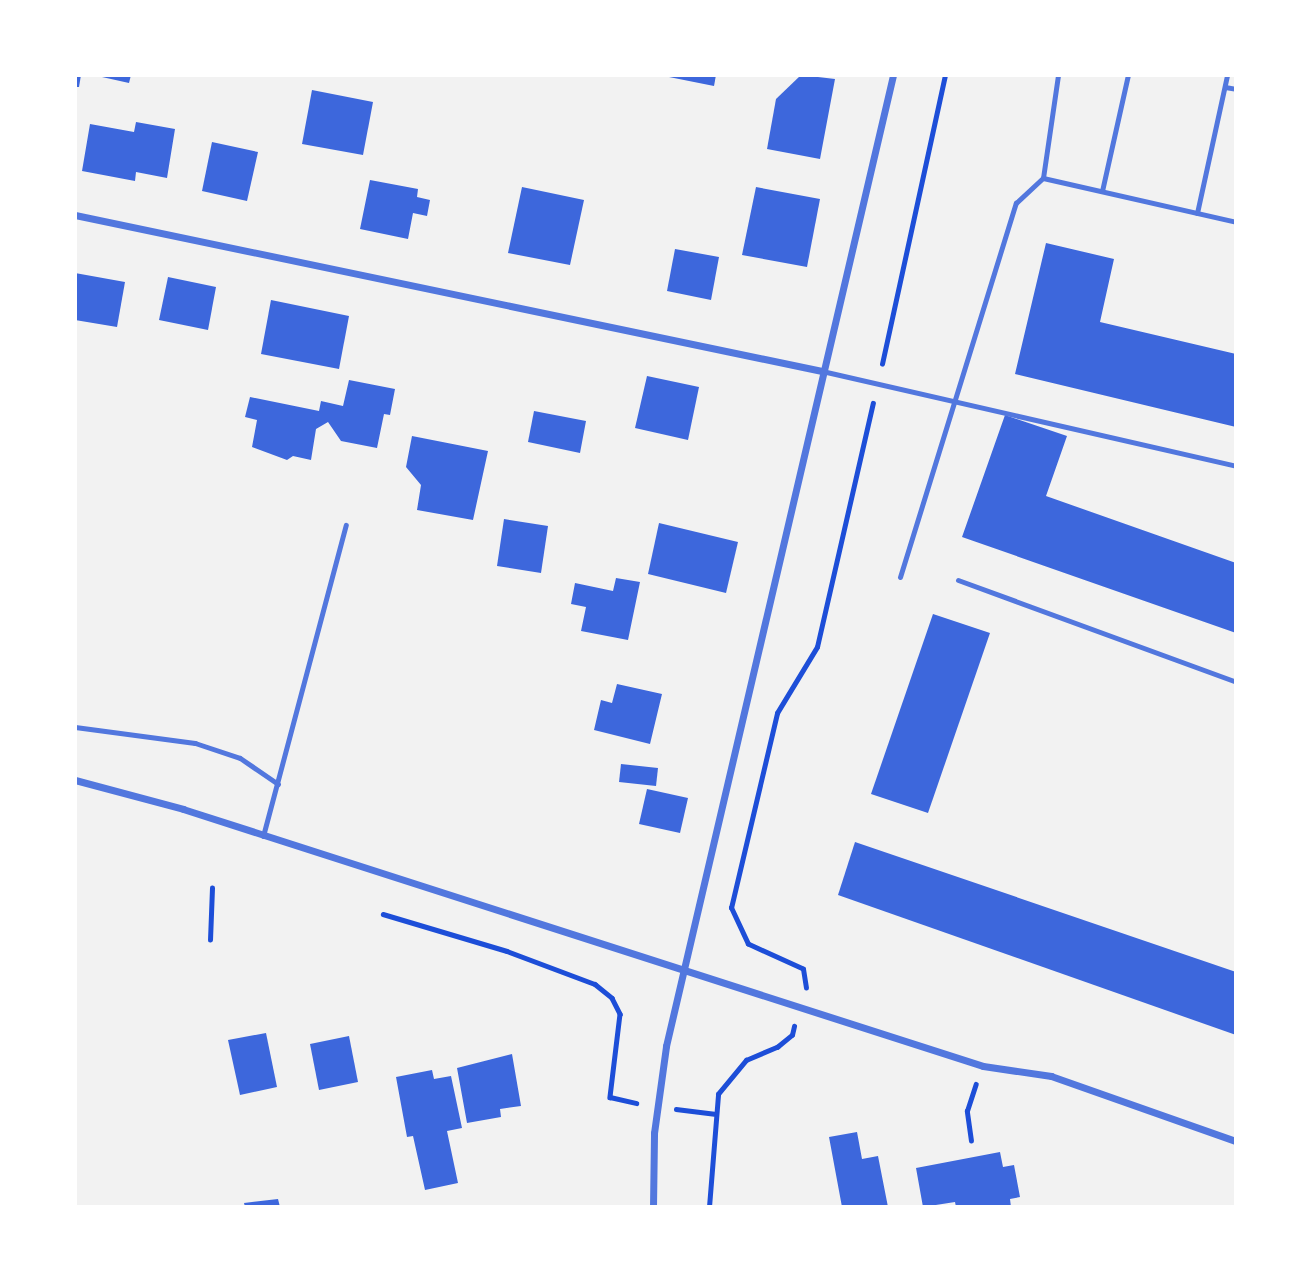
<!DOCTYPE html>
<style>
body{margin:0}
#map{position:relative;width:1311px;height:1282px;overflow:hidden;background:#f2f2f2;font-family:"Open Sans",sans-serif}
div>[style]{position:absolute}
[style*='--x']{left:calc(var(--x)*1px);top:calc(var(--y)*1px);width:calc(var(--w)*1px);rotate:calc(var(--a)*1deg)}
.building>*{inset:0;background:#3d67dc}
.path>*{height:4.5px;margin:-2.25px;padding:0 2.25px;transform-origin:2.25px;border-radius:2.25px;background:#1d4ed8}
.service>*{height:5px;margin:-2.5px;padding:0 2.5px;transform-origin:2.5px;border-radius:2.5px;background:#5277de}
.minor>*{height:7px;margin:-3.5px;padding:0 3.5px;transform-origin:3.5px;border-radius:3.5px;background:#5277de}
span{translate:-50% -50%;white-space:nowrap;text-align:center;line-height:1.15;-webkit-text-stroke:5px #fff;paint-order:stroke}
.frame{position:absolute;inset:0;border:77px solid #fff;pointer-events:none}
</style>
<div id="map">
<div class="building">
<div style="clip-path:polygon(75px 75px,81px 75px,79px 87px,75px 87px)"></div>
<div style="clip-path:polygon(93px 75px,131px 75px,129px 83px)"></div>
<div style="clip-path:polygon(659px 75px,716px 75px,714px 86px)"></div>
<div style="clip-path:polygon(801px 75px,835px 79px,820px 159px,767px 149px,776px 99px)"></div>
<div style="clip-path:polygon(312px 90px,373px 102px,363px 155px,302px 144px)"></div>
<div style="clip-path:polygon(136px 122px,175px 129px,167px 178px,136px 172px,135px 181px,82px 171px,90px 124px,134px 132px)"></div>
<div style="clip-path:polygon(212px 142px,258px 152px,247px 201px,202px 191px)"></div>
<div style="clip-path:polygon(370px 180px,418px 189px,417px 197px,430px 200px,427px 216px,413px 213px,408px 239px,360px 229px)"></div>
<div style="clip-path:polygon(522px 187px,584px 200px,570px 265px,508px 253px)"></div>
<div style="clip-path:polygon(756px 187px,820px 199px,807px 267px,742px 255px)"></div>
<div style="clip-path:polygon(1046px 243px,1114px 259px,1100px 322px,1236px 354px,1236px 427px,1015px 374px)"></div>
<div style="clip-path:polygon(675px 249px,719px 257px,711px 300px,667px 291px)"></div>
<div style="clip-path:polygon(75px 273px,125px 282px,117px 327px,75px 320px)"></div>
<div style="clip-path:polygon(168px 277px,216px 287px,208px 330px,159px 320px)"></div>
<div style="clip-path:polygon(271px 300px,349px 316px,339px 369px,261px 354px)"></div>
<div style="clip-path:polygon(647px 376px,699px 387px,688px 440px,635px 428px)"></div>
<div style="clip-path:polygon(349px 380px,395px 389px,390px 415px,384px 414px,377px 448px,341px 441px,328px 422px,316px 429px,311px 460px,293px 456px,287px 460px,252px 447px,257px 420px,245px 417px,250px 397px,319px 411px,321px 401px,343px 406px)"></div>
<div style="clip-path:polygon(534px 411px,586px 421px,580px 453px,528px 442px)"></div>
<div style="clip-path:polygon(1005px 415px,1067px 436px,1046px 496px,1236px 563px,1236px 633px,962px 537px)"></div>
<div style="clip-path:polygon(412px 436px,488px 451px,473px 520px,417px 510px,421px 485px,406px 467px)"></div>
<div style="clip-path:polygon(504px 519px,548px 526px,541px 573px,497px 566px)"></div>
<div style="clip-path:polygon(659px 523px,738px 542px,726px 593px,648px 574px)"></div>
<div style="clip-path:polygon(616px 578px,640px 582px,628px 640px,581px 631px,586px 607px,571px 604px,575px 583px,613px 591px)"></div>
<div style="clip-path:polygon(933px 614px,990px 633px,928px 813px,871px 794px)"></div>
<div style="clip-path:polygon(617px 684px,662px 694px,650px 744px,594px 730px,601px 700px,612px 703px)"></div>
<div style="clip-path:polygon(621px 764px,658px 768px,656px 786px,619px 782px)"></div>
<div style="clip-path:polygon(647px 789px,688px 798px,680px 833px,639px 824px)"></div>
<div style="clip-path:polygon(855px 842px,1236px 972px,1236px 1035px,838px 895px)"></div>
<div style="clip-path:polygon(266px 1033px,277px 1087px,240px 1095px,228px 1040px)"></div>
<div style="clip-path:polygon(349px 1036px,358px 1082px,319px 1090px,310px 1044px)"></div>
<div style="clip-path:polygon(512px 1054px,521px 1106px,500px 1109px,501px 1117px,467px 1123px,457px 1068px)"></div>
<div style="clip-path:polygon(432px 1070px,434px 1079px,451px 1076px,462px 1128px,447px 1131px,458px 1183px,425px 1190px,413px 1136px,407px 1137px,396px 1077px)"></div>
<div style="clip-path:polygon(857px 1132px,862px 1159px,878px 1156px,888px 1207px,842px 1207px,829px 1137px)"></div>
<div style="clip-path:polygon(1000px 1152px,1003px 1167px,1014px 1165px,1020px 1197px,1010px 1199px,1011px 1207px,956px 1207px,955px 1202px,923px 1207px,916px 1168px)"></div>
<div style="clip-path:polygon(278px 1199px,280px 1207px,245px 1207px,244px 1203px)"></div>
</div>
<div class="path">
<div style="--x:882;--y:364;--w:296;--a:-77.7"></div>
<div style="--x:383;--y:914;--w:129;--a:16.6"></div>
<div style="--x:507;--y:951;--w:94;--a:20.6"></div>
<div style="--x:595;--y:984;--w:22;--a:39"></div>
<div style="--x:612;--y:998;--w:18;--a:63"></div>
<div style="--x:620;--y:1014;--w:84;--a:96.9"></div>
<div style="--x:610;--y:1097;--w:27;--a:13"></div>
<div style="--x:210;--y:940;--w:52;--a:-87.8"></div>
<div style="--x:806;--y:988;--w:19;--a:-99"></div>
<div style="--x:803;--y:969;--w:60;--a:-155.6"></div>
<div style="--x:748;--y:944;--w:40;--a:-115"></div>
<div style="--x:731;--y:908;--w:200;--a:-76.7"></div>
<div style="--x:777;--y:713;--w:77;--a:-58.8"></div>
<div style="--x:817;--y:647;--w:250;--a:-77.1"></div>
<div style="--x:676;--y:1109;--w:38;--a:7"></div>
<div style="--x:971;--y:1141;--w:30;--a:-98"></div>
<div style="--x:967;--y:1111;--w:28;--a:-72"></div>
<div style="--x:709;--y:1207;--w:113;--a:-85.4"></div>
<div style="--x:718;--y:1094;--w:44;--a:-50.5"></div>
<div style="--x:746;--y:1060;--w:34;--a:-23"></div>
<div style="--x:777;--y:1047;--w:19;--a:-39"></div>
<div style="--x:792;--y:1035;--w:9;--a:-77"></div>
</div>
<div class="service">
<div style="--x:1225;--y:87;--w:11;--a:10"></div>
<div style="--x:1043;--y:178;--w:198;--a:12.8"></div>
<div style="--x:1102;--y:191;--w:119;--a:-77.4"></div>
<div style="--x:1197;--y:213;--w:141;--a:-77.7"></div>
<div style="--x:822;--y:371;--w:425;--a:12.9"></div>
<div style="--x:900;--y:577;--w:392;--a:-72.8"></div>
<div style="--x:1016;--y:203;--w:37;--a:-43"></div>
<div style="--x:1043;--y:178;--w:104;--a:-81.7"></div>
<div style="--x:958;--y:580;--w:296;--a:20.1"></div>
<div style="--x:75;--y:727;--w:121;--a:7.6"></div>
<div style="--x:195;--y:743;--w:47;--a:18.4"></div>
<div style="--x:240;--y:758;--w:46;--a:34.4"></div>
<div style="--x:263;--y:836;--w:322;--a:-75.1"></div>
</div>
<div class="minor">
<div style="--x:75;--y:215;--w:763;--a:11.8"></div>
<div style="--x:75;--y:780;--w:112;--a:15"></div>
<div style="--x:183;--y:809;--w:840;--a:17.81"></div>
<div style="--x:983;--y:1066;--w:69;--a:8.4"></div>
<div style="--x:1051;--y:1076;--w:196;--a:19.4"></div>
<div style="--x:653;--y:1207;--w:74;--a:-89.2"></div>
<div style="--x:654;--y:1133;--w:88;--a:-82.1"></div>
<div style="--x:666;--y:1046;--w:997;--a:-76.84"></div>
</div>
<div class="frame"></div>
</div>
